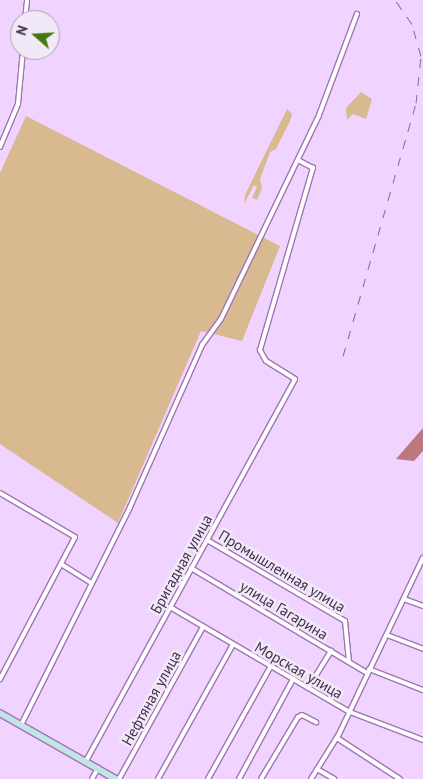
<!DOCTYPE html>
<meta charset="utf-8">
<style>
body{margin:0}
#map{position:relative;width:423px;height:779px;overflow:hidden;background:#f0d4ff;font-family:"PT Sans",sans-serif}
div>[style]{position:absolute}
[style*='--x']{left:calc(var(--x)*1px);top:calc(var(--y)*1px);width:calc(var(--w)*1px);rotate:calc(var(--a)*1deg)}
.green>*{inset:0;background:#d9b98f}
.water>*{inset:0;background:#bb787e}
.roads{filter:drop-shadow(1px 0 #a074b6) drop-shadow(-1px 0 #a074b6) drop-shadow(0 1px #a074b6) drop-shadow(0 -1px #a074b6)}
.minor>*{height:4px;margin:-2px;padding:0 2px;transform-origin:2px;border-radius:2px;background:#fff}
.secondary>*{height:5.5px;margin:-2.75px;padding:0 2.75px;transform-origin:2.75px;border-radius:2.75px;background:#c1e5e5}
.rail>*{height:1px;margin-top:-0.5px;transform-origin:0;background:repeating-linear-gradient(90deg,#846d8f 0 9px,transparent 0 18px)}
span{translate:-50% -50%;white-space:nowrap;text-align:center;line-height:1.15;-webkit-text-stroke:5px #f2e9f8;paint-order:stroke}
.street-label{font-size:15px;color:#422f4b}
.north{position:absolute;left:10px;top:10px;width:50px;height:50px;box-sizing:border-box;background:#f2e9f8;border:1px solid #ac9fb3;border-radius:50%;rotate:289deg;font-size:14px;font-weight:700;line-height:20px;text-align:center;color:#422f4b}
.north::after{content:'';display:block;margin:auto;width:18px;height:22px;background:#43790a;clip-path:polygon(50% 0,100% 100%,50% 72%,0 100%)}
</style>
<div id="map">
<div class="green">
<div style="clip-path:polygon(361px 92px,372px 99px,366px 119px,353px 114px,347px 120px,346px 108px)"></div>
<div style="clip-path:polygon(287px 109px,292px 114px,290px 121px,276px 149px,270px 152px,260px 179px,262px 188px,257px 200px,252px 198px,257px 187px,254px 185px,244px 204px,245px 195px)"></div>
<div style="clip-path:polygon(26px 116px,280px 246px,242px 341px,201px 331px,118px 523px,0 444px,0 173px)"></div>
</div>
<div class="water">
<div style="clip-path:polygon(423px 428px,423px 451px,414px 461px,396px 459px)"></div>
</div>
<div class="roads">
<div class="minor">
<div style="--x:25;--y:20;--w:20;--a:-84"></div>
<div style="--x:0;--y:147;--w:47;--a:-67.3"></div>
<div style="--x:18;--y:104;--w:54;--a:-84.7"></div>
<div style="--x:0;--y:493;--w:87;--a:30.4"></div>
<div style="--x:75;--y:537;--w:161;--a:117.8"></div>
<div style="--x:207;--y:540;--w:160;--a:30.4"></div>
<div style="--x:345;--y:621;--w:41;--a:84.4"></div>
<div style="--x:61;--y:564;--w:36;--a:32"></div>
<div style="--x:191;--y:568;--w:205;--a:30.8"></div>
<div style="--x:404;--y:599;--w:20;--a:20"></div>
<div style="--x:170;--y:607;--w:208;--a:30.3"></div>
<div style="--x:350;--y:712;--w:78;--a:21"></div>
<div style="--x:387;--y:635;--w:39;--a:21"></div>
<div style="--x:369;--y:669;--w:58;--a:21.3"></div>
<div style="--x:308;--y:688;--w:44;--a:-58.1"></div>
<div style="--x:21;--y:725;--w:244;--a:-63.4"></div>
<div style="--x:130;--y:507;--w:177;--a:-66"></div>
<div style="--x:202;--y:345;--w:32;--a:-54"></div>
<div style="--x:221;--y:319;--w:226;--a:-64.3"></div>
<div style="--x:319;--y:115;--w:108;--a:-69.4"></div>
<div style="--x:337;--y:738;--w:75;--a:33.1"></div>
<div style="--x:86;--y:761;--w:435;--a:-61.3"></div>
<div style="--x:295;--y:379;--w:34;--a:-148"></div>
<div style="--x:266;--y:361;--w:13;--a:-119"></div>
<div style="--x:260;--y:350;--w:190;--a:-73.8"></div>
<div style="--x:313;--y:168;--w:17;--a:-152"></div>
<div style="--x:317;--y:769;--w:20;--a:30"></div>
<div style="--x:92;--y:779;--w:13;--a:-61"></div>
<div style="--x:119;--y:779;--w:174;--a:-61.1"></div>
<div style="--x:158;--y:779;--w:154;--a:-60.9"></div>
<div style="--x:208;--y:779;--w:129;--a:-60.9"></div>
<div style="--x:239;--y:779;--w:114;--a:-61.6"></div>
<div style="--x:261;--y:779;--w:72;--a:-59.2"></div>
<div style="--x:298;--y:717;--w:4;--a:-27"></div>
<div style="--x:302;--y:715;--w:16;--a:27"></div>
<div style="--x:311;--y:779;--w:53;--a:-58.1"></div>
<div style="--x:339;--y:734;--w:195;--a:-64.5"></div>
</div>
<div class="secondary">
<div style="--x:0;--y:713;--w:133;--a:29.6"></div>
</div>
</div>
<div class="rail">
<div style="--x:343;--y:356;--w:263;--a:-73.9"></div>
<div style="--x:416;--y:103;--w:47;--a:-83.9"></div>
<div style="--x:421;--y:56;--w:33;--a:-106"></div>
<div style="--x:412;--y:24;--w:29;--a:-125"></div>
</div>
<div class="street-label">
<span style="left:181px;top:564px;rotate:-61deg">Бригадная улица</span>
<span style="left:282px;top:571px;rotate:31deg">Промышленная улица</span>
<span style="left:284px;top:610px;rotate:31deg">улица Гагарина</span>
<span style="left:299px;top:670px;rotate:30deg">Морская улица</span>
<span style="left:151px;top:698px;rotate:-61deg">Нефтяная улица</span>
</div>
<div class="north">N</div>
</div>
